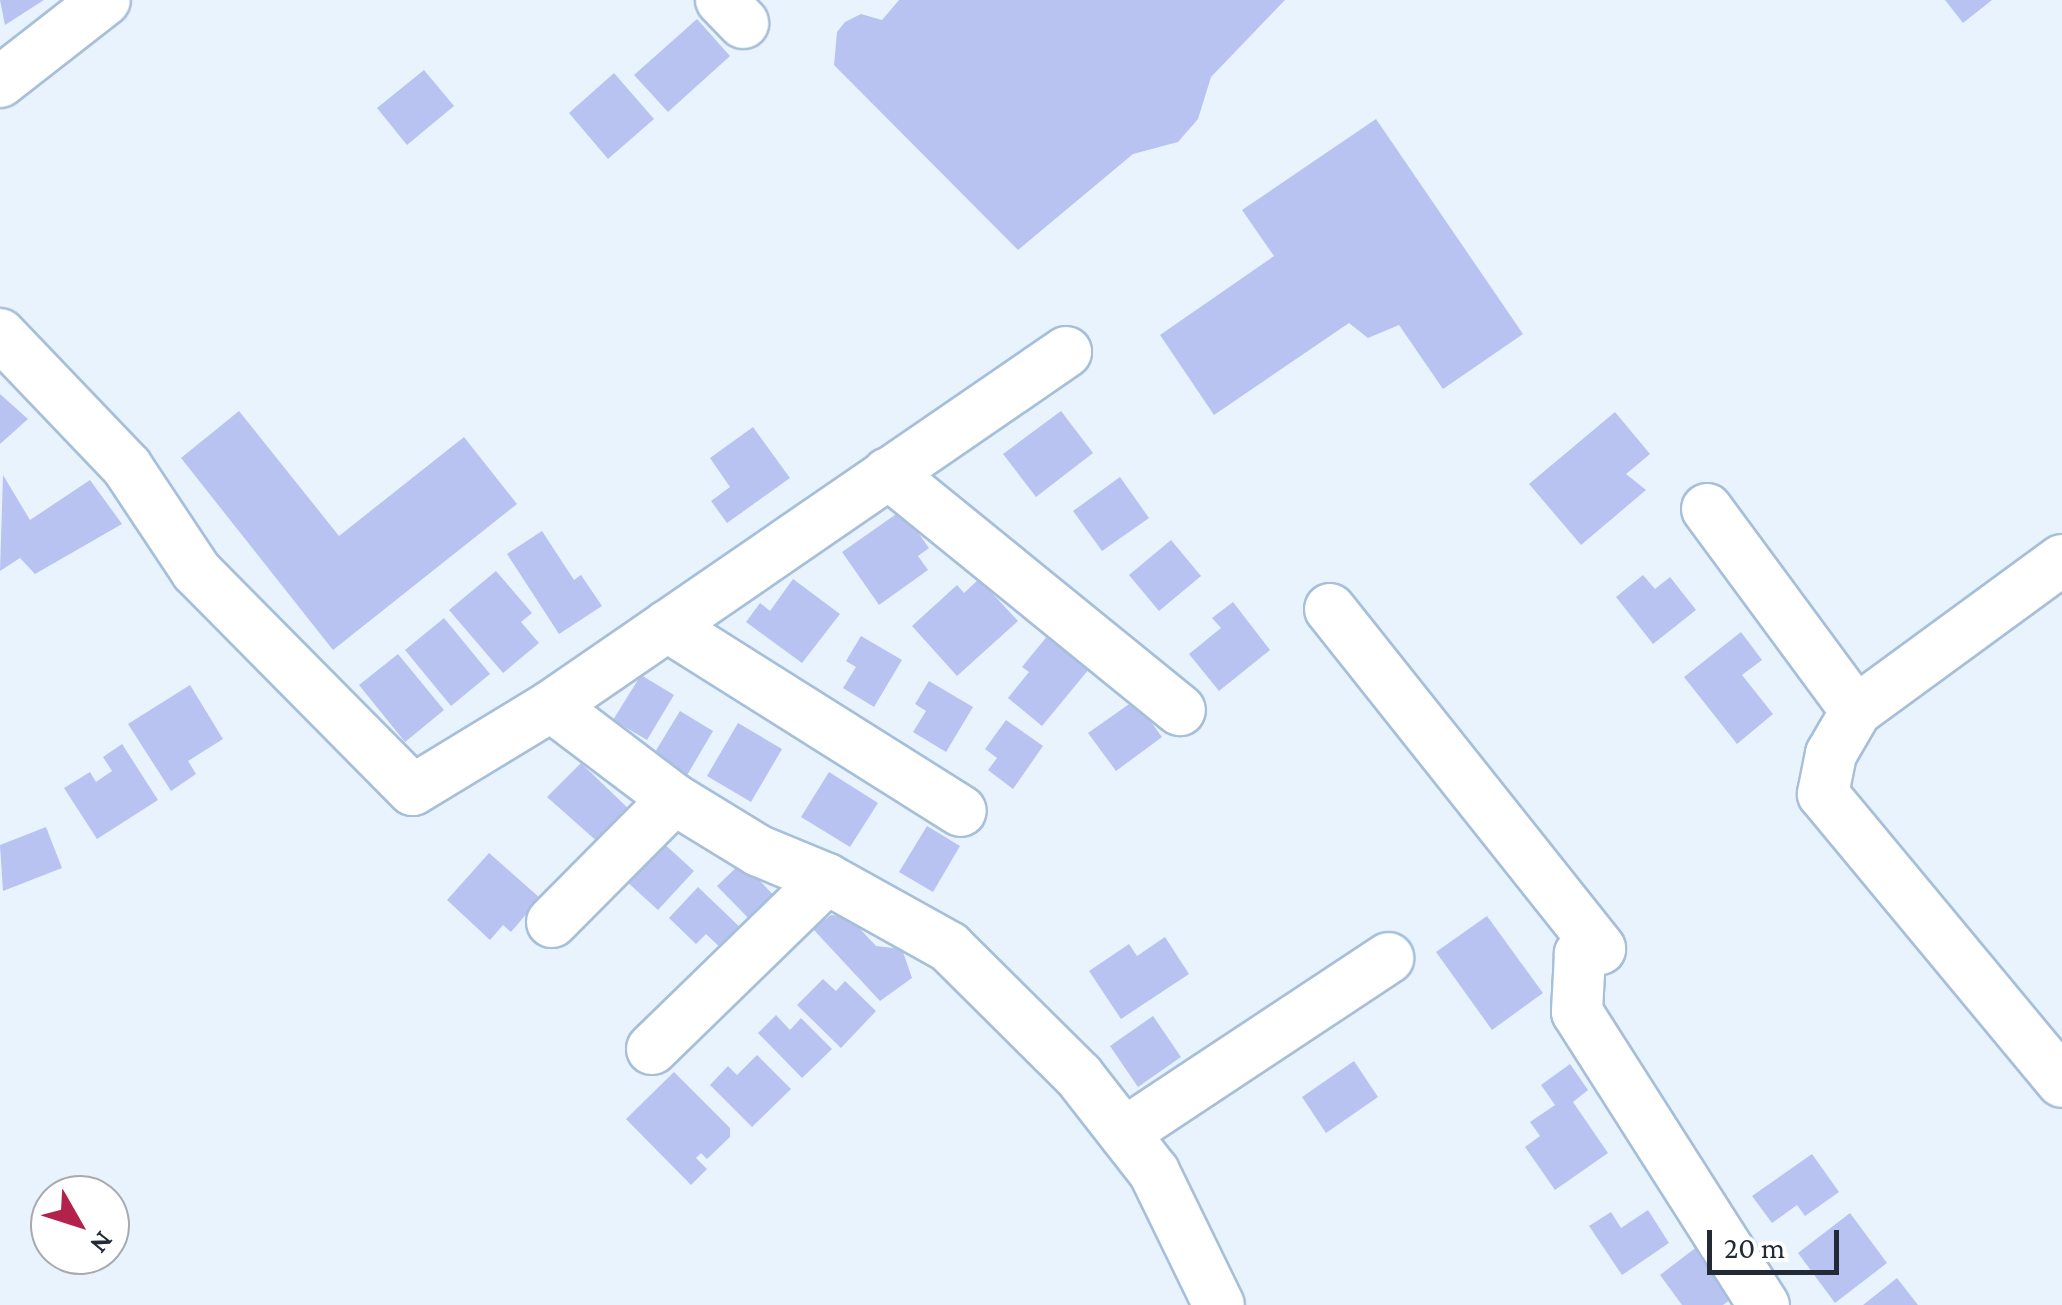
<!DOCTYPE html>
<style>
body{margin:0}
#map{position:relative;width:2062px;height:1305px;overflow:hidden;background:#e9f3fe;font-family:"Crimson Pro",serif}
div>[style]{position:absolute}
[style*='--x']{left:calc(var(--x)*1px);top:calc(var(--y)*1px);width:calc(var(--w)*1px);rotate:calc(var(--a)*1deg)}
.building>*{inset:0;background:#b8c3f2}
.roads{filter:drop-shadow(2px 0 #a7bfd9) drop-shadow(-2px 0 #a7bfd9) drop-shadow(0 2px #a7bfd9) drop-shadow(0 -2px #a7bfd9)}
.street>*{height:50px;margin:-25px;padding:0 25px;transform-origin:25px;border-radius:25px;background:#fff}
span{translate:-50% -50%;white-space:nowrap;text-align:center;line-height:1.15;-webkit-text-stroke:8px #fff;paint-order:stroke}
.north{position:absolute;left:30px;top:1175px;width:100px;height:100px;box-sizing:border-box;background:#fff;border:2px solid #a7aaae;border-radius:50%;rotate:129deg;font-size:28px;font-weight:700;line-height:40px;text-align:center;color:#222b35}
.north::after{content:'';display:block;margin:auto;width:35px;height:45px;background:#b3224b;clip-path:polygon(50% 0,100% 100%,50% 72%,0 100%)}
.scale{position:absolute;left:1707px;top:1230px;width:132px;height:45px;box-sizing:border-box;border:5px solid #222b35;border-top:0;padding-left:12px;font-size:30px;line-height:35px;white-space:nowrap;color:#222b35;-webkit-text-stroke:8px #fff;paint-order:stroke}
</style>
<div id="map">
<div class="building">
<div style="clip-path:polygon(0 0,44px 0,5px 25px)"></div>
<div style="clip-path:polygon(899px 0,1285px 0,1211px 77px,1198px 119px,1178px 142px,1133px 154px,1018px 250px,834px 65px,837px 32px,845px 22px,861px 14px,882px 20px)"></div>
<div style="clip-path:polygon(1945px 0,1992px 0,1963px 23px)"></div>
<div style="clip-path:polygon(697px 19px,730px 56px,668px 112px,634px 75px)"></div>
<div style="clip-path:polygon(424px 70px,454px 106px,407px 145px,377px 108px)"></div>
<div style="clip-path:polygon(614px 73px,654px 119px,608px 159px,569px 113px)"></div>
<div style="clip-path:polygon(1376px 119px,1523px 334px,1443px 389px,1399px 325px,1368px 338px,1349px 323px,1214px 415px,1160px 335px,1274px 256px,1242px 210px)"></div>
<div style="clip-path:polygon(0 394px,28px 419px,0 444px)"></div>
<div style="clip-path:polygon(239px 411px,339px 536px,464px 437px,517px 504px,333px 650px,181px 458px)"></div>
<div style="clip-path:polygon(1061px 411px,1093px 453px,1036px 497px,1003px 454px)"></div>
<div style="clip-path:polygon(1615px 412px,1650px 454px,1626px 474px,1646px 490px,1581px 545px,1529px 484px)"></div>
<div style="clip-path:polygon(753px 427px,790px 478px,727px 523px,711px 501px,730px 487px,710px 458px)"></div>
<div style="clip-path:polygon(3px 475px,30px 520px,90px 480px,122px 524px,35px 574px,20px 558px,0 571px)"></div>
<div style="clip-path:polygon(1120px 477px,1149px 518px,1102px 551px,1073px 511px)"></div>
<div style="clip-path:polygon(902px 510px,929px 548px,918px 556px,928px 570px,879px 605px,842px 552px)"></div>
<div style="clip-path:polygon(542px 531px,574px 580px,581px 575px,602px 606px,559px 634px,507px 554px)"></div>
<div style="clip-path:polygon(1171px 540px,1201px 576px,1159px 611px,1129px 575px)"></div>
<div style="clip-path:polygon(496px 571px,532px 613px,521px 622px,539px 643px,503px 673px,449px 610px)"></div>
<div style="clip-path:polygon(1643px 575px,1655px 589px,1670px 577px,1696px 610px,1653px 644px,1616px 597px)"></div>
<div style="clip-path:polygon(793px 579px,840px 614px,802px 663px,746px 622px,760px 603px,770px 611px)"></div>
<div style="clip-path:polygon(979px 579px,1018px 621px,957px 676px,912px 626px,957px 585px,964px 593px)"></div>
<div style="clip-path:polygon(1233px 602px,1270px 650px,1219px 691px,1189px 654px,1221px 628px,1212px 618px)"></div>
<div style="clip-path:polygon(444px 618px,490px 674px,451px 706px,405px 650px)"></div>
<div style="clip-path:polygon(1053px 629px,1094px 663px,1042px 726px,1008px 698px,1029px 672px,1022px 667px)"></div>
<div style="clip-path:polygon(1741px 632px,1762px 660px,1742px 675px,1773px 714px,1737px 744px,1684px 677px)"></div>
<div style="clip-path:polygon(861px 636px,902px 660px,874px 707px,843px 688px,856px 667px,846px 661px)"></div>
<div style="clip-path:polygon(398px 654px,444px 710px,405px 742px,359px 685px)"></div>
<div style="clip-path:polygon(641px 675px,674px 695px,647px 740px,613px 720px)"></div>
<div style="clip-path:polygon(929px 681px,973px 707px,946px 752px,913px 732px,926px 711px,915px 704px)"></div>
<div style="clip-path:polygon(190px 685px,223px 739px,188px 761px,196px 774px,171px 791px,128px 724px)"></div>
<div style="clip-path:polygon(1135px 700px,1162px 737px,1116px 771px,1088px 733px)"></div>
<div style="clip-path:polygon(680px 711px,713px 731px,686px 777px,652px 757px)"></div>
<div style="clip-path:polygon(1006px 720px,1043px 746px,1013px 789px,988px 770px,997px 758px,985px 749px)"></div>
<div style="clip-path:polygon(738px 723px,782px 749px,751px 802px,707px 776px)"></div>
<div style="clip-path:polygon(122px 744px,158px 800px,97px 839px,64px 788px,90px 772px,96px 782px,112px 771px,103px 757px)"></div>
<div style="clip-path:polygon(581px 763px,633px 813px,600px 844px,547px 797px)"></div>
<div style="clip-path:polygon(829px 772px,878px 803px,850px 847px,801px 817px)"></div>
<div style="clip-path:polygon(927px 826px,960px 846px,933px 892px,899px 872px)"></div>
<div style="clip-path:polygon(46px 827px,62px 868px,3px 891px,0 845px)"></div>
<div style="clip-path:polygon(661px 841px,694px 871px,658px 910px,625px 880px)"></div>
<div style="clip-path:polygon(489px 853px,540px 898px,511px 932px,503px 925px,490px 940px,447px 900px)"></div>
<div style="clip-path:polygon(742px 862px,779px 901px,754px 924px,717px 886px)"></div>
<div style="clip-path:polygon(698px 887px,745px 932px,726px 953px,706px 934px,696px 944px,669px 918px)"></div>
<div style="clip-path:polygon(831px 915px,848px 916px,876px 946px,902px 949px,912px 978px,880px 1001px,813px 929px)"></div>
<div style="clip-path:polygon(1487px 916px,1543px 993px,1492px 1030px,1436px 952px)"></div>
<div style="clip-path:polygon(1165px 937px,1189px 974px,1121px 1019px,1089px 971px,1129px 944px,1137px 956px)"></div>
<div style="clip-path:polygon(823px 979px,836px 991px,845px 981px,876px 1011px,841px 1048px,797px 1005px)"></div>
<div style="clip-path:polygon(776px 1015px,790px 1030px,801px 1018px,832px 1049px,802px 1078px,758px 1033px)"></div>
<div style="clip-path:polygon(1153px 1016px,1181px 1057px,1138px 1087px,1110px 1046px)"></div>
<div style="clip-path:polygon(757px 1055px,791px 1089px,752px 1127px,710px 1085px,728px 1066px,737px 1075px)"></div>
<div style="clip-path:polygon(1354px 1061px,1378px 1097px,1326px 1133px,1302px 1097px)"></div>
<div style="clip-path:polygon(1570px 1064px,1588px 1090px,1573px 1102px,1608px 1153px,1555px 1190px,1525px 1147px,1540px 1136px,1530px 1122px,1555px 1105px,1541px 1085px)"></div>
<div style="clip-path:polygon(674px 1072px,730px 1128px,730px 1137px,707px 1159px,701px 1153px,696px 1158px,707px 1169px,691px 1185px,626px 1119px)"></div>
<div style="clip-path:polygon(1812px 1154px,1839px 1192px,1805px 1216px,1797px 1205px,1772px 1223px,1752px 1196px)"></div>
<div style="clip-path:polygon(1648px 1210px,1669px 1243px,1622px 1275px,1589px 1226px,1611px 1212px,1621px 1228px)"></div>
<div style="clip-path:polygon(1850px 1213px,1887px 1263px,1835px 1303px,1798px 1253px)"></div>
<div style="clip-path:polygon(1698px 1246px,1735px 1296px,1723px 1305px,1682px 1305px,1660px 1275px)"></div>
<div style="clip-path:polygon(1897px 1278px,1918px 1305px,1863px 1305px)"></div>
</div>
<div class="roads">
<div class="street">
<div style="--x:721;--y:0;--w:32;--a:46"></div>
<div style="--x:0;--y:82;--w:133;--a:-38"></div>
<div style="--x:0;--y:334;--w:184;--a:46.3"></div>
<div style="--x:127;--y:467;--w:125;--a:56.4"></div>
<div style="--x:196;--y:571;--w:308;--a:45.3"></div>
<div style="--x:413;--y:790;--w:162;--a:-31.3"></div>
<div style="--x:551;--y:706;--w:625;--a:-34.5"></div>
<div style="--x:888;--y:473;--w:376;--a:39.1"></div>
<div style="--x:1707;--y:509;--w:251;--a:53.6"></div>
<div style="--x:2062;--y:560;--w:255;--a:143.8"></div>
<div style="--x:1856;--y:711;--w:50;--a:120.2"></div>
<div style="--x:1831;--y:754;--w:41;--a:101.3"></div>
<div style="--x:1823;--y:794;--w:374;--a:50.3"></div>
<div style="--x:1330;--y:609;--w:434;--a:51.5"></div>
<div style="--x:1600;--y:949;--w:21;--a:166"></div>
<div style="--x:1580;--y:954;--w:58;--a:93"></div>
<div style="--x:1577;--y:1012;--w:348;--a:57.5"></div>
<div style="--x:667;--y:626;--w:347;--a:32.2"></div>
<div style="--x:551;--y:706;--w:154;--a:37.1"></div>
<div style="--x:674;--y:799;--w:100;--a:31.5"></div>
<div style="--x:759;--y:851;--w:74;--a:22.4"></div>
<div style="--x:827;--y:879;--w:140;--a:29.1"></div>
<div style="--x:949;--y:947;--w:183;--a:44.8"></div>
<div style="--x:1079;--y:1076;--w:122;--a:52"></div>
<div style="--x:1154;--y:1172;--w:148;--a:64"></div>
<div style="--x:552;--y:922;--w:173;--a:-45.2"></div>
<div style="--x:652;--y:1049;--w:244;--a:-44.2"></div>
<div style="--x:1124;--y:1133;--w:317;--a:-33.5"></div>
</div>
</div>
<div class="north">N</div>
<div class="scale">20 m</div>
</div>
